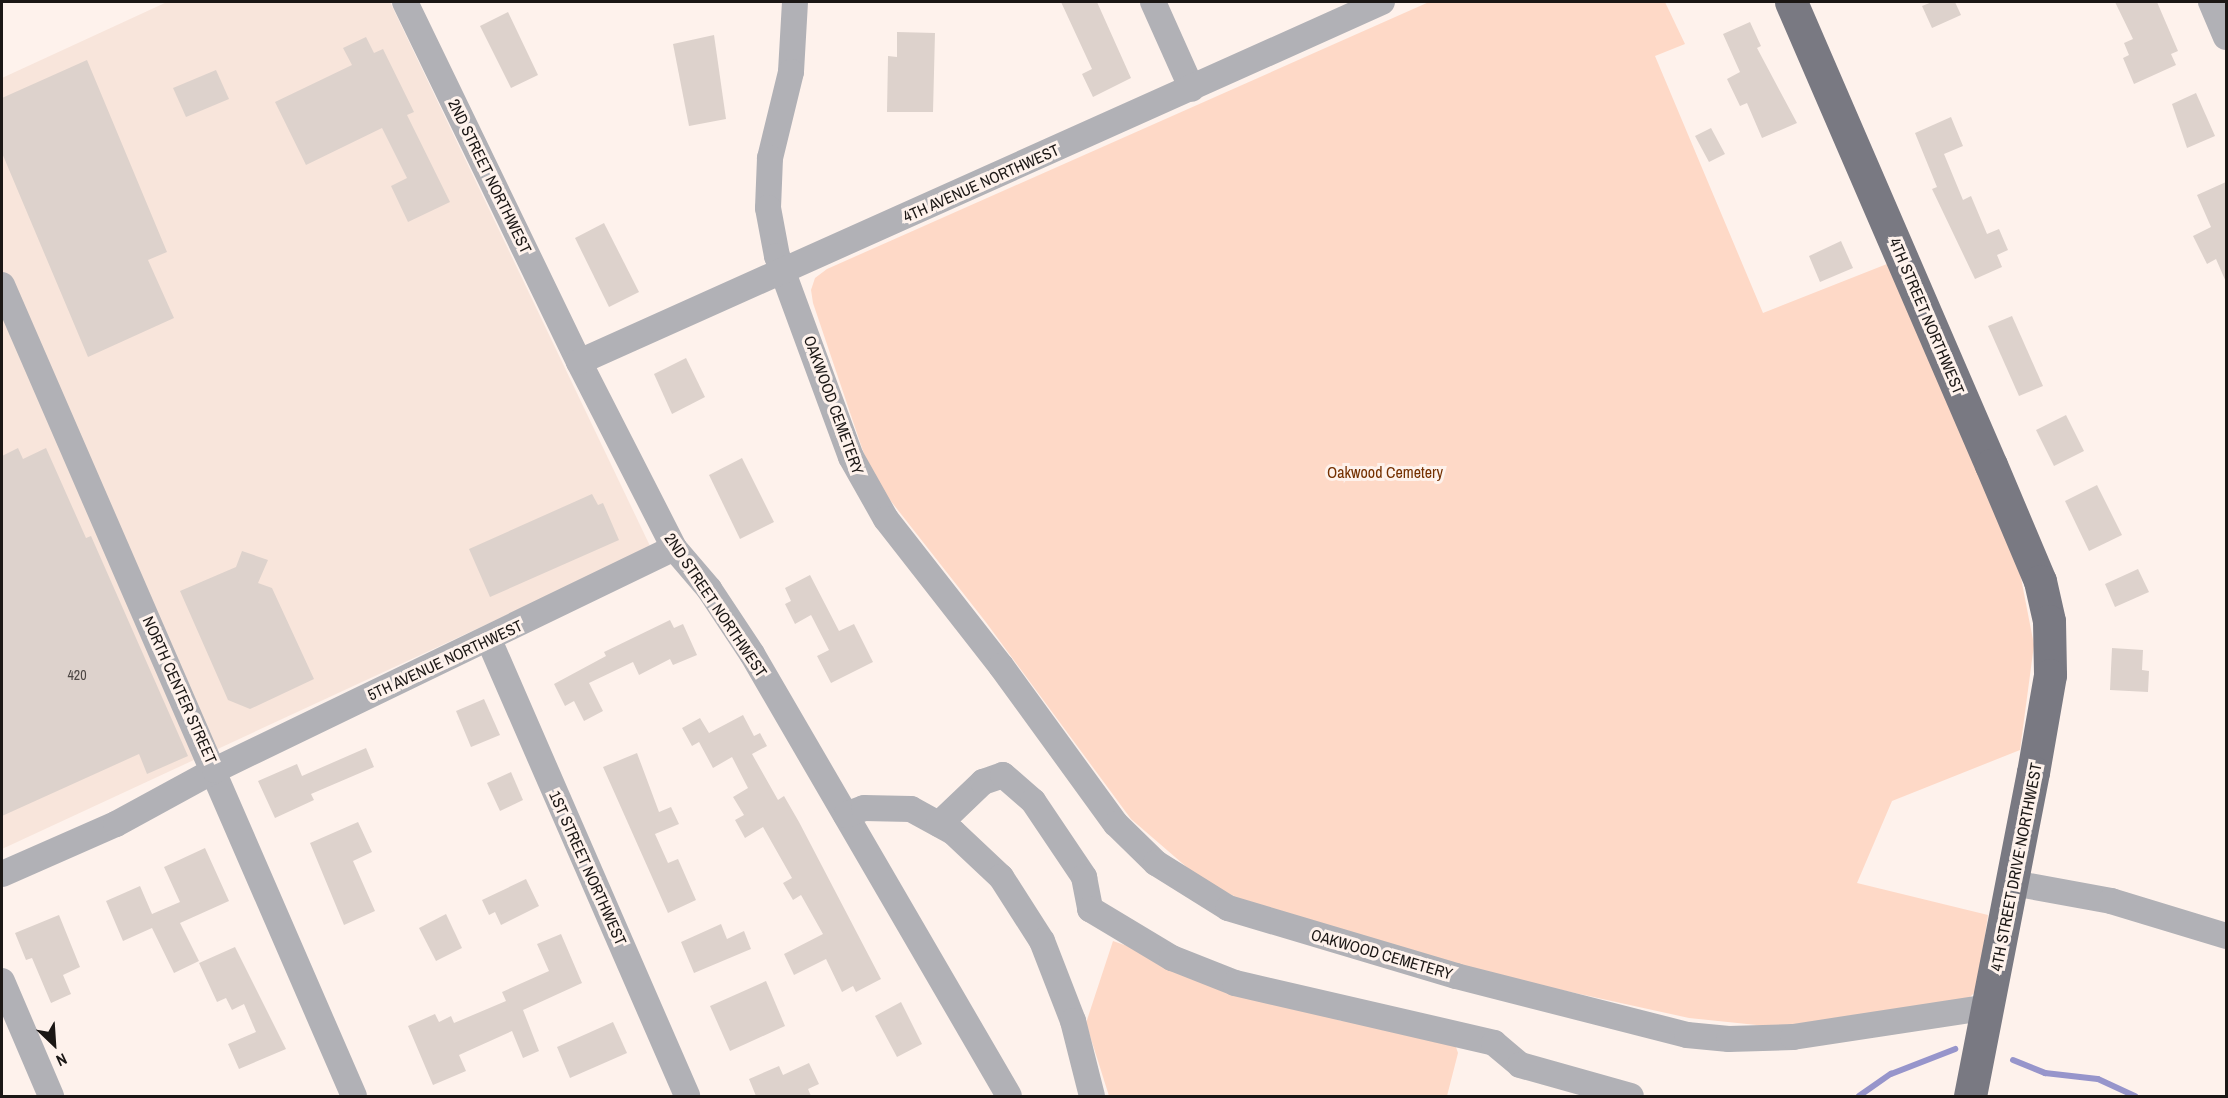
<!DOCTYPE html>
<style>
body{margin:0}
#map{position:relative;width:2228px;height:1098px;overflow:hidden;background:#fef2ec;font-family:"Archivo Narrow",sans-serif}
div>[style]{position:absolute}
[style*='--x']{left:calc(var(--x)*1px);top:calc(var(--y)*1px);width:calc(var(--w)*1px);rotate:calc(var(--a)*1deg)}
.built>*{inset:0;background:#f8e5db}
.green>*{inset:0;background:#fed9c7}
.stream>*{height:6px;margin:-3px;padding:0 3px;transform-origin:3px;border-radius:3px;background:#9795cb}
.building>*{inset:0;background:#ddd2cc}
.minor>*{height:26px;margin:-13px;padding:0 13px;transform-origin:13px;border-radius:13px;background:#b1b1b6}
.major>*{height:33px;margin:-16.5px;padding:0 16.5px;transform-origin:16.5px;border-radius:16.5px;background:#797982}
span{translate:-50% -50%;white-space:nowrap;text-align:center;line-height:1.15;-webkit-text-stroke:6px #fef2ec;paint-order:stroke}
.number-label{font-size:14px;color:#4c4643}
.number-label span{-webkit-text-stroke-width:0}
.street-label{font-size:16px;color:#1b1715}
.park-label{font-size:16px;color:#743000}
.frame{position:absolute;inset:0;border:3px solid #1b1715;pointer-events:none}
.north{position:absolute;left:24px;top:1014px;width:60px;height:60px;-webkit-text-stroke:4px #fef2ec;paint-order:stroke;rotate:155deg;font-size:16px;font-weight:700;line-height:24px;text-align:center;color:#1b1715}
.north::after{content:'';display:block;margin:auto;width:21px;height:27px;background:#1b1715;clip-path:polygon(50% 0,100% 100%,50% 72%,0 100%)}
</style>
<div id="map">
<div class="built">
<div style="clip-path:polygon(167px 2px,390px 2px,651px 548px,2px 849px,2px 78px)"></div>
</div>
<div class="green">
<div style="clip-path:polygon(1429px 2px,1665px 2px,1685px 44px,1655px 56px,1763px 313px,1892px 262px,2015px 547px,2034px 645px,2020px 750px,1892px 801px,1857px 883px,1988px 915px,1977px 990px,1969px 998px,1776px 1027px,1689px 1018px,1525px 982px,1287px 918px,1237px 898px,1197px 876px,1131px 819px,985px 621px,879px 486px,864px 454px,813px 303px,811px 290px,815px 278px,827px 269px)"></div>
<div style="clip-path:polygon(1113px 941px,1341px 1021px,1389px 1019px,1452px 1035px,1458px 1053px,1447px 1096px,1109px 1096px,1086px 1023px)"></div>
</div>
<div class="stream">
<div style="--x:2013;--y:1060;--w:35;--a:22"></div>
<div style="--x:2045;--y:1073;--w:53;--a:6.5"></div>
<div style="--x:2098;--y:1079;--w:41;--a:24.7"></div>
<div style="--x:1859;--y:1096;--w:39;--a:-35"></div>
<div style="--x:1891;--y:1074;--w:69;--a:-21.3"></div>
</div>
<div class="building">
<div style="clip-path:polygon(1061px 2px,1097px 2px,1131px 78px,1093px 97px,1082px 74px,1092px 69px)"></div>
<div style="clip-path:polygon(1932px 2px,1955px 2px,1961px 15px,1932px 28px,1922px 6px)"></div>
<div style="clip-path:polygon(2115px 2px,2157px 2px,2178px 51px,2171px 54px,2176px 65px,2134px 84px,2123px 58px,2129px 55px,2124px 43px,2133px 39px)"></div>
<div style="clip-path:polygon(508px 12px,538px 75px,511px 88px,480px 26px)"></div>
<div style="clip-path:polygon(1750px 22px,1761px 46px,1757px 48px,1797px 123px,1762px 138px,1747px 103px,1740px 106px,1727px 79px,1740px 72px,1723px 34px)"></div>
<div style="clip-path:polygon(897px 32px,935px 33px,933px 112px,887px 112px,888px 56px,897px 57px)"></div>
<div style="clip-path:polygon(714px 35px,726px 119px,689px 126px,673px 44px)"></div>
<div style="clip-path:polygon(366px 37px,374px 53px,383px 49px,414px 112px,407px 115px,450px 202px,408px 222px,391px 186px,407px 178px,382px 128px,306px 165px,275px 102px,352px 65px,343px 48px)"></div>
<div style="clip-path:polygon(87px 60px,167px 252px,148px 260px,174px 318px,88px 357px,2px 153px,2px 98px)"></div>
<div style="clip-path:polygon(216px 70px,229px 99px,186px 117px,173px 88px)"></div>
<div style="clip-path:polygon(2196px 93px,2215px 136px,2187px 148px,2172px 104px)"></div>
<div style="clip-path:polygon(1951px 117px,1963px 146px,1944px 154px,1963px 200px,1971px 196px,1987px 234px,1999px 229px,2008px 250px,1997px 255px,2002px 267px,1975px 279px,1932px 189px,1937px 187px,1915px 133px)"></div>
<div style="clip-path:polygon(1711px 128px,1725px 154px,1709px 162px,1695px 136px)"></div>
<div style="clip-path:polygon(2226px 182px,2226px 282px,2216px 259px,2207px 264px,2193px 236px,2211px 227px,2197px 195px)"></div>
<div style="clip-path:polygon(604px 223px,639px 292px,609px 307px,575px 238px)"></div>
<div style="clip-path:polygon(1841px 241px,1853px 268px,1820px 282px,1809px 256px)"></div>
<div style="clip-path:polygon(2012px 316px,2043px 386px,2019px 396px,1988px 326px)"></div>
<div style="clip-path:polygon(686px 358px,705px 397px,672px 414px,654px 374px)"></div>
<div style="clip-path:polygon(2066px 415px,2084px 451px,2054px 466px,2036px 430px)"></div>
<div style="clip-path:polygon(18px 448px,23px 459px,46px 448px,86px 538px,91px 536px,188px 756px,147px 774px,139px 754px,2px 816px,2px 456px)"></div>
<div style="clip-path:polygon(742px 458px,774px 522px,740px 539px,709px 475px)"></div>
<div style="clip-path:polygon(2097px 485px,2122px 535px,2089px 551px,2065px 501px)"></div>
<div style="clip-path:polygon(592px 494px,598px 505px,603px 503px,619px 540px,490px 597px,469px 549px)"></div>
<div style="clip-path:polygon(242px 551px,268px 560px,258px 583px,272px 588px,314px 679px,250px 709px,228px 700px,180px 591px,236px 567px)"></div>
<div style="clip-path:polygon(2138px 569px,2149px 592px,2115px 607px,2105px 584px)"></div>
<div style="clip-path:polygon(810px 575px,839px 631px,854px 624px,873px 662px,831px 683px,817px 656px,829px 650px,811px 615px,795px 624px,785px 604px,791px 601px,785px 588px)"></div>
<div style="clip-path:polygon(670px 620px,674px 628px,683px 624px,697px 655px,673px 665px,670px 659px,639px 675px,633px 662px,589px 683px,603px 711px,584px 721px,574px 701px,565px 706px,554px 684px,606px 656px,604px 652px)"></div>
<div style="clip-path:polygon(2112px 648px,2143px 650px,2142px 670px,2149px 671px,2148px 692px,2110px 690px)"></div>
<div style="clip-path:polygon(484px 699px,500px 735px,471px 747px,456px 711px)"></div>
<div style="clip-path:polygon(743px 715px,754px 736px,760px 733px,767px 746px,752px 754px,778px 800px,784px 796px,799px 822px,881px 979px,856px 992px,853px 986px,842px 992px,826px 959px,794px 975px,784px 954px,823px 934px,801px 895px,793px 900px,783px 883px,792px 878px,763px 827px,745px 838px,735px 820px,744px 815px,733px 797px,748px 788px,732px 757px,713px 768px,699px 742px,692px 746px,682px 728px,700px 718px,709px 733px)"></div>
<div style="clip-path:polygon(366px 748px,374px 767px,311px 794px,314px 800px,275px 818px,258px 781px,297px 764px,302px 776px)"></div>
<div style="clip-path:polygon(637px 753px,659px 812px,671px 807px,679px 824px,655px 834px,668px 863px,678px 859px,696px 900px,668px 913px,603px 767px)"></div>
<div style="clip-path:polygon(511px 772px,523px 800px,500px 811px,487px 783px)"></div>
<div style="clip-path:polygon(358px 822px,372px 852px,353px 861px,375px 911px,344px 925px,310px 843px)"></div>
<div style="clip-path:polygon(205px 848px,229px 901px,180px 923px,199px 961px,174px 973px,152px 928px,123px 941px,106px 901px,140px 886px,152px 914px,180px 902px,164px 867px)"></div>
<div style="clip-path:polygon(526px 879px,539px 906px,501px 925px,495px 912px,489px 915px,482px 900px)"></div>
<div style="clip-path:polygon(446px 914px,462px 948px,436px 961px,419px 928px)"></div>
<div style="clip-path:polygon(59px 915px,80px 967px,63px 975px,71px 994px,51px 1003px,32px 958px,26px 960px,15px 933px)"></div>
<div style="clip-path:polygon(721px 924px,727px 939px,744px 931px,751px 949px,694px 973px,681px 942px)"></div>
<div style="clip-path:polygon(561px 934px,582px 983px,523px 1010px,539px 1051px,523px 1058px,512px 1031px,459px 1055px,466px 1071px,433px 1085px,408px 1026px,435px 1014px,439px 1022px,451px 1016px,454px 1023px,506px 1001px,502px 992px,549px 971px,537px 944px)"></div>
<div style="clip-path:polygon(235px 947px,286px 1049px,239px 1069px,228px 1044px,256px 1032px,244px 1004px,232px 1010px,226px 998px,217px 1002px,199px 963px)"></div>
<div style="clip-path:polygon(766px 981px,785px 1026px,730px 1051px,710px 1006px)"></div>
<div style="clip-path:polygon(901px 1002px,922px 1044px,897px 1057px,875px 1016px)"></div>
<div style="clip-path:polygon(613px 1022px,627px 1053px,570px 1078px,557px 1047px)"></div>
<div style="clip-path:polygon(809px 1063px,819px 1084px,808px 1089px,811px 1096px,756px 1096px,749px 1079px,779px 1066px,783px 1075px)"></div>
</div>
<div class="minor">
<div style="--x:405;--y:2;--w:400;--a:64.2"></div>
<div style="--x:579;--y:362;--w:209;--a:62.9"></div>
<div style="--x:674;--y:548;--w:54;--a:49.5"></div>
<div style="--x:709;--y:589;--w:78;--a:56.5"></div>
<div style="--x:752;--y:654;--w:511;--a:59.82"></div>
<div style="--x:795;--y:2;--w:70;--a:93.3"></div>
<div style="--x:791;--y:72;--w:89;--a:103.7"></div>
<div style="--x:770;--y:158;--w:50;--a:92.3"></div>
<div style="--x:768;--y:208;--w:49;--a:79.4"></div>
<div style="--x:777;--y:256;--w:214;--a:69.8"></div>
<div style="--x:851;--y:457;--w:71;--a:60.6"></div>
<div style="--x:886;--y:519;--w:187;--a:52"></div>
<div style="--x:1001;--y:666;--w:195;--a:54"></div>
<div style="--x:1116;--y:824;--w:56;--a:44.3"></div>
<div style="--x:1156;--y:863;--w:85;--a:32"></div>
<div style="--x:1228;--y:908;--w:238;--a:16.6"></div>
<div style="--x:1456;--y:976;--w:238;--a:14.3"></div>
<div style="--x:1687;--y:1035;--w:42;--a:5.4"></div>
<div style="--x:1729;--y:1039;--w:64;--a:-1.8"></div>
<div style="--x:1793;--y:1037;--w:198;--a:-8.7"></div>
<div style="--x:1153;--y:2;--w:95;--a:65.9"></div>
<div style="--x:2211;--y:2;--w:38;--a:67"></div>
<div style="--x:2;--y:285;--w:884;--a:66.54"></div>
<div style="--x:579;--y:362;--w:880;--a:-24.15"></div>
<div style="--x:489;--y:640;--w:497;--a:66.5"></div>
<div style="--x:846;--y:815;--w:19;--a:-21"></div>
<div style="--x:864;--y:808;--w:47;--a:1.2"></div>
<div style="--x:911;--y:809;--w:48;--a:28.7"></div>
<div style="--x:953;--y:832;--w:66;--a:43.2"></div>
<div style="--x:1001;--y:877;--w:76;--a:57.4"></div>
<div style="--x:1042;--y:941;--w:86;--a:68.8"></div>
<div style="--x:1073;--y:1021;--w:77;--a:75.8"></div>
<div style="--x:939;--y:824;--w:61;--a:-43.7"></div>
<div style="--x:983;--y:782;--w:21;--a:-19"></div>
<div style="--x:1003;--y:775;--w:40;--a:41"></div>
<div style="--x:1033;--y:801;--w:92;--a:56.1"></div>
<div style="--x:1084;--y:877;--w:33;--a:79"></div>
<div style="--x:1090;--y:909;--w:96;--a:30.9"></div>
<div style="--x:1172;--y:958;--w:68;--a:21.6"></div>
<div style="--x:1235;--y:983;--w:266;--a:13"></div>
<div style="--x:1494;--y:1043;--w:34;--a:40"></div>
<div style="--x:1520;--y:1065;--w:115;--a:15.6"></div>
<div style="--x:2;--y:874;--w:124;--a:-23.7"></div>
<div style="--x:116;--y:824;--w:113;--a:-28.6"></div>
<div style="--x:215;--y:770;--w:510;--a:-25.81"></div>
<div style="--x:2013;--y:883;--w:100;--a:10.4"></div>
<div style="--x:2111;--y:901;--w:120;--a:16.9"></div>
<div style="--x:2;--y:981;--w:125;--a:66.9"></div>
</div>
<div class="major">
<div style="--x:1791;--y:2;--w:504;--a:66.64"></div>
<div style="--x:1991;--y:465;--w:126;--a:67.1"></div>
<div style="--x:2040;--y:581;--w:41;--a:77.3"></div>
<div style="--x:2049;--y:621;--w:54;--a:88.9"></div>
<div style="--x:2050;--y:675;--w:98;--a:99.9"></div>
<div style="--x:2033;--y:772;--w:330;--a:101"></div>
</div>
<div class="number-label">
<span style="left:77px;top:675px">420</span>
</div>
<div class="street-label">
<span style="left:490px;top:176px;rotate:64deg">2ND STREET NORTHWEST</span>
<span style="left:981px;top:183px;rotate:-24deg">4TH AVENUE NORTHWEST</span>
<span style="left:1927px;top:316px;rotate:67deg">4TH STREET NORTHWEST</span>
<span style="left:834px;top:405px;rotate:70deg">OAKWOOD CEMETERY</span>
<span style="left:716px;top:605px;rotate:56deg">2ND STREET NORTHWEST</span>
<span style="left:445px;top:660px;rotate:-25deg">5TH AVENUE NORTHWEST</span>
<span style="left:180px;top:690px;rotate:66deg">NORTH CENTER STREET</span>
<span style="left:2016px;top:867px;rotate:-79deg">4TH STREET DRIVE NORTHWEST</span>
<span style="left:588px;top:868px;rotate:66deg">1ST STREET NORTHWEST</span>
<span style="left:1382px;top:954px;rotate:16deg">OAKWOOD CEMETERY</span>
</div>
<div class="park-label">
<span style="left:1385px;top:472px">Oakwood Cemetery</span>
</div>
<div class="frame"></div>
<div class="north">N</div>
</div>
